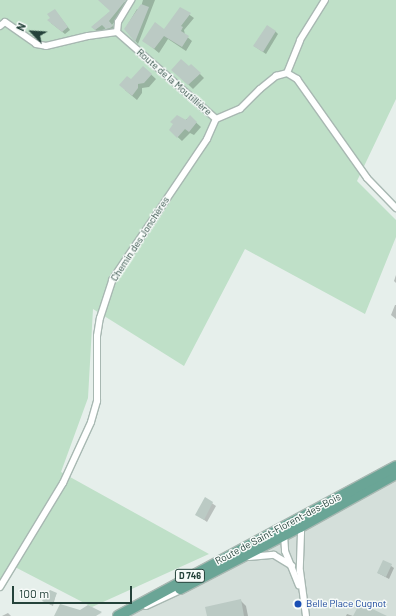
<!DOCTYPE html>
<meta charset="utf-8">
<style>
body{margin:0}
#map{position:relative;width:396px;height:616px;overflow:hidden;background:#e6efeb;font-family:Barlow,sans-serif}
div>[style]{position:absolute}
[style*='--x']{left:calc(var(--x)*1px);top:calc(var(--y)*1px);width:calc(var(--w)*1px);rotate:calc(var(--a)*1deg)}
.built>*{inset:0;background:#d4dfda}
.green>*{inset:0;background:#bfe0c8}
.shadow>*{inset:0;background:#0003}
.building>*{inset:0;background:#bbcac4}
.roads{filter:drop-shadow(1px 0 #a8b8b2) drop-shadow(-1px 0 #a8b8b2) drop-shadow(0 1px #a8b8b2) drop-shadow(0 -1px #a8b8b2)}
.street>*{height:6px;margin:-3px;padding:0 3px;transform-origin:3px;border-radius:3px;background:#fff}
.primary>*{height:10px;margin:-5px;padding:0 5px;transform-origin:5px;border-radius:5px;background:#6aa596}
.dots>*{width:11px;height:11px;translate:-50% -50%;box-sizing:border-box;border:2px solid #f7fbf9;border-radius:50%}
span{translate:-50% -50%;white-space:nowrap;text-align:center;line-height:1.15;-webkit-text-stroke:3px #f7fbf9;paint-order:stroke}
.shield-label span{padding:1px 3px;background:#f7fbf9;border:1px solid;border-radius:3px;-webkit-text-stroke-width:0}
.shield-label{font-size:9px;color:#24423a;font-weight:700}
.street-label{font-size:10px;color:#24423a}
.transit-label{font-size:10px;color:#164399}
.left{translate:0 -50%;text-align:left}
.north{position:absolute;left:12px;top:12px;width:40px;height:40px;-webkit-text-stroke:3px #f7fbf9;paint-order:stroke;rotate:295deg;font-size:11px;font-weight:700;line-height:16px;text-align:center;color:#24423a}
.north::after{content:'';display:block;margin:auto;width:14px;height:18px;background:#24423a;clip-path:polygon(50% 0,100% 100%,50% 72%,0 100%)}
.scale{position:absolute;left:12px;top:586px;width:120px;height:18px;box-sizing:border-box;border:2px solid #24423a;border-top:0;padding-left:5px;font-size:12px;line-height:14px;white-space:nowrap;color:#24423a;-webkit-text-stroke:3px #f7fbf9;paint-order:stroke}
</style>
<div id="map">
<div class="built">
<div style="clip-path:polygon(396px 476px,396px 616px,119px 616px)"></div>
</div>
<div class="green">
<div style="clip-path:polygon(0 0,396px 0,396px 99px,357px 181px,396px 220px,396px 237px,365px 314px,245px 249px,184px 366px,93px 309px,88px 398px,61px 472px,209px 554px,92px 607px,13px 566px,0 583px)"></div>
</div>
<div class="shadow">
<div style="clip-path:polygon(99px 0,122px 0,128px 5px,112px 25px,116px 30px,110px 32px,106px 28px,99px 33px,92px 27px,111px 11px)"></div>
<div style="clip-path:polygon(143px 0,155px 0,138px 44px,125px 29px,137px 9px,140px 10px)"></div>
<div style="clip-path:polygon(180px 8px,194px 18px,184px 30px,185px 35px,192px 41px,186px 51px,168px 39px,159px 53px,148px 44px,165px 31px)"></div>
<div style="clip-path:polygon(57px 13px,70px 30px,65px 34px,51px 23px)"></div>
<div style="clip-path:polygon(275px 31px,278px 34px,266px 54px,254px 46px)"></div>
<div style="clip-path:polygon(191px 65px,204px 78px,193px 89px,177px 74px)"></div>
<div style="clip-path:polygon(143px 67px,156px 79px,149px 87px,142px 88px,142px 93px,137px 100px,125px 90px)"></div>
<div style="clip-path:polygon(190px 117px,201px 127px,194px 135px,190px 133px,182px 141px,170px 130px)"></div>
<div style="clip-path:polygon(396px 275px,396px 283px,394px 281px)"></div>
<div style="clip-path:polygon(395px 305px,396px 305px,396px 319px,391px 315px)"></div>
<div style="clip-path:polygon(206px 499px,216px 506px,207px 522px,200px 517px)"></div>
<div style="clip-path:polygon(384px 561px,394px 568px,389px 579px,378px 573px)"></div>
<div style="clip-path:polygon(56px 594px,53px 606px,43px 601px)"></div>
<div style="clip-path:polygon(240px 600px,246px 606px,248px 616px,208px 616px)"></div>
<div style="clip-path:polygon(80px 611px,102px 614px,56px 616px)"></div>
<div style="clip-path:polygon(8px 613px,11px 616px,2px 616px)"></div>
<div style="clip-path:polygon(347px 614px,353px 616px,346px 616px)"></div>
</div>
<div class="building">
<div style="clip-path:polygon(98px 0,126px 0,109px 21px,113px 26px,110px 28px,106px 29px,102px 25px,95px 30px,91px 27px,110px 11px)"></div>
<div style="clip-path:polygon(141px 4px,149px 7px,135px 42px,124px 29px)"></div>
<div style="clip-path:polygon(180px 7px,191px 13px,181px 26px,183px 27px,181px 31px,189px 36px,182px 47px,164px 36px,154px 49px,142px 41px,155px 22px,164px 29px)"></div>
<div style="clip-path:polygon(55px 9px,68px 27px,62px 32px,47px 20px,50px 18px,47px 14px)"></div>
<div style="clip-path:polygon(267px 25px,276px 31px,263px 52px,253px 46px)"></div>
<div style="clip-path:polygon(181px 59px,189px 66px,191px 64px,201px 73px,188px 85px,171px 70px)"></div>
<div style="clip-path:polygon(143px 66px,152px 74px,144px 83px,138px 84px,138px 88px,132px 96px,119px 85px,127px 76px,131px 79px)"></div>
<div style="clip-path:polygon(177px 115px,186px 120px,190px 115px,197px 122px,189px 132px,185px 129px,177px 138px,169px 130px,173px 124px,170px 122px)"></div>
<div style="clip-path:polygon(205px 497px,213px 502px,204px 520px,195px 515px)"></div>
<div style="clip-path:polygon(383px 560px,392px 564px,386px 577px,377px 573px)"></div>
<div style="clip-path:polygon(50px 590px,57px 593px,52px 605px,42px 601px)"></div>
<div style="clip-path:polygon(241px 599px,244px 616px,207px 616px,205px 607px)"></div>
<div style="clip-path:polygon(360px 603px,387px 616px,353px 616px)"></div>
<div style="clip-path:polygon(60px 604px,80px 610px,88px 605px,102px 612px,96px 616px,54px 616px)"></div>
</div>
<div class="roads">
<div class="street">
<div style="--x:0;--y:26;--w:6;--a:-39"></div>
<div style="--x:5;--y:22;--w:38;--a:35"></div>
<div style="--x:36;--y:44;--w:10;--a:11"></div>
<div style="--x:46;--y:46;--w:43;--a:-13.4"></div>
<div style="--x:88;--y:36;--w:29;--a:-8"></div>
<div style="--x:117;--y:32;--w:132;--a:41.3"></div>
<div style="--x:216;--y:119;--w:26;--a:-23"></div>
<div style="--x:240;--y:109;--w:28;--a:-45"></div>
<div style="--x:260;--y:89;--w:21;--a:-39"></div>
<div style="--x:276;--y:76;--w:11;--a:-15"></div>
<div style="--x:287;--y:73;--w:12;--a:31"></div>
<div style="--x:297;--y:79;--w:121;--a:54.7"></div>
<div style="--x:367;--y:178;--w:42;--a:46"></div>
<div style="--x:117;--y:32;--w:10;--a:-84"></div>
<div style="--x:118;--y:22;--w:26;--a:-59"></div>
<div style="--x:287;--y:73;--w:35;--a:-68"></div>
<div style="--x:300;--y:40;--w:47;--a:-58"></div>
<div style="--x:297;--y:527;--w:3;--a:0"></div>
<div style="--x:300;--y:527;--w:6;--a:81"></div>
<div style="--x:301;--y:533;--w:38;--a:92"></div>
<div style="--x:300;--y:571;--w:45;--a:82.4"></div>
<div style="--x:284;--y:535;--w:16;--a:86"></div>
<div style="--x:285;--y:551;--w:37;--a:68"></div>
<div style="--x:249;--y:557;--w:25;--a:-5"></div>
<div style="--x:274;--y:555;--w:21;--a:31"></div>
<div style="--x:0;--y:587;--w:122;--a:-58.8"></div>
<div style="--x:63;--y:483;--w:67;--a:-65.3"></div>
<div style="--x:91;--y:422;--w:22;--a:-74"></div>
<div style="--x:97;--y:401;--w:65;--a:-90"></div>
<div style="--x:97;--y:336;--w:18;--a:-81"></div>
<div style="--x:100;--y:318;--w:40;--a:-72"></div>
<div style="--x:112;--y:280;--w:170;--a:-56"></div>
<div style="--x:207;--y:139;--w:22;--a:-66"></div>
<div style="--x:146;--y:606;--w:41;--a:-24.7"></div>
</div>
<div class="primary">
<div style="--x:180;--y:589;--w:135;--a:-27.3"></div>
<div style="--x:300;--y:527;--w:110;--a:-28.9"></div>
<div style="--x:118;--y:616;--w:316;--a:-28.3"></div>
</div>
</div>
<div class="dots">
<div style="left:298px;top:604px;background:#1a4fb4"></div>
</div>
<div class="shield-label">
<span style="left:190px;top:576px">D 746</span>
</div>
<div class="street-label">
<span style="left:174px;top:82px;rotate:41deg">Route de la Moutillière</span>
<span style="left:140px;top:239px;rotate:-57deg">Chemin des Jonchères</span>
<span style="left:278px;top:529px;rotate:-28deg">Route de Saint-Florent-des-Bois</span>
</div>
<div class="transit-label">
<span class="left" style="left:306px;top:604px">Belle Place Cugnot</span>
</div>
<div class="north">N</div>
<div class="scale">100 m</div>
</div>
